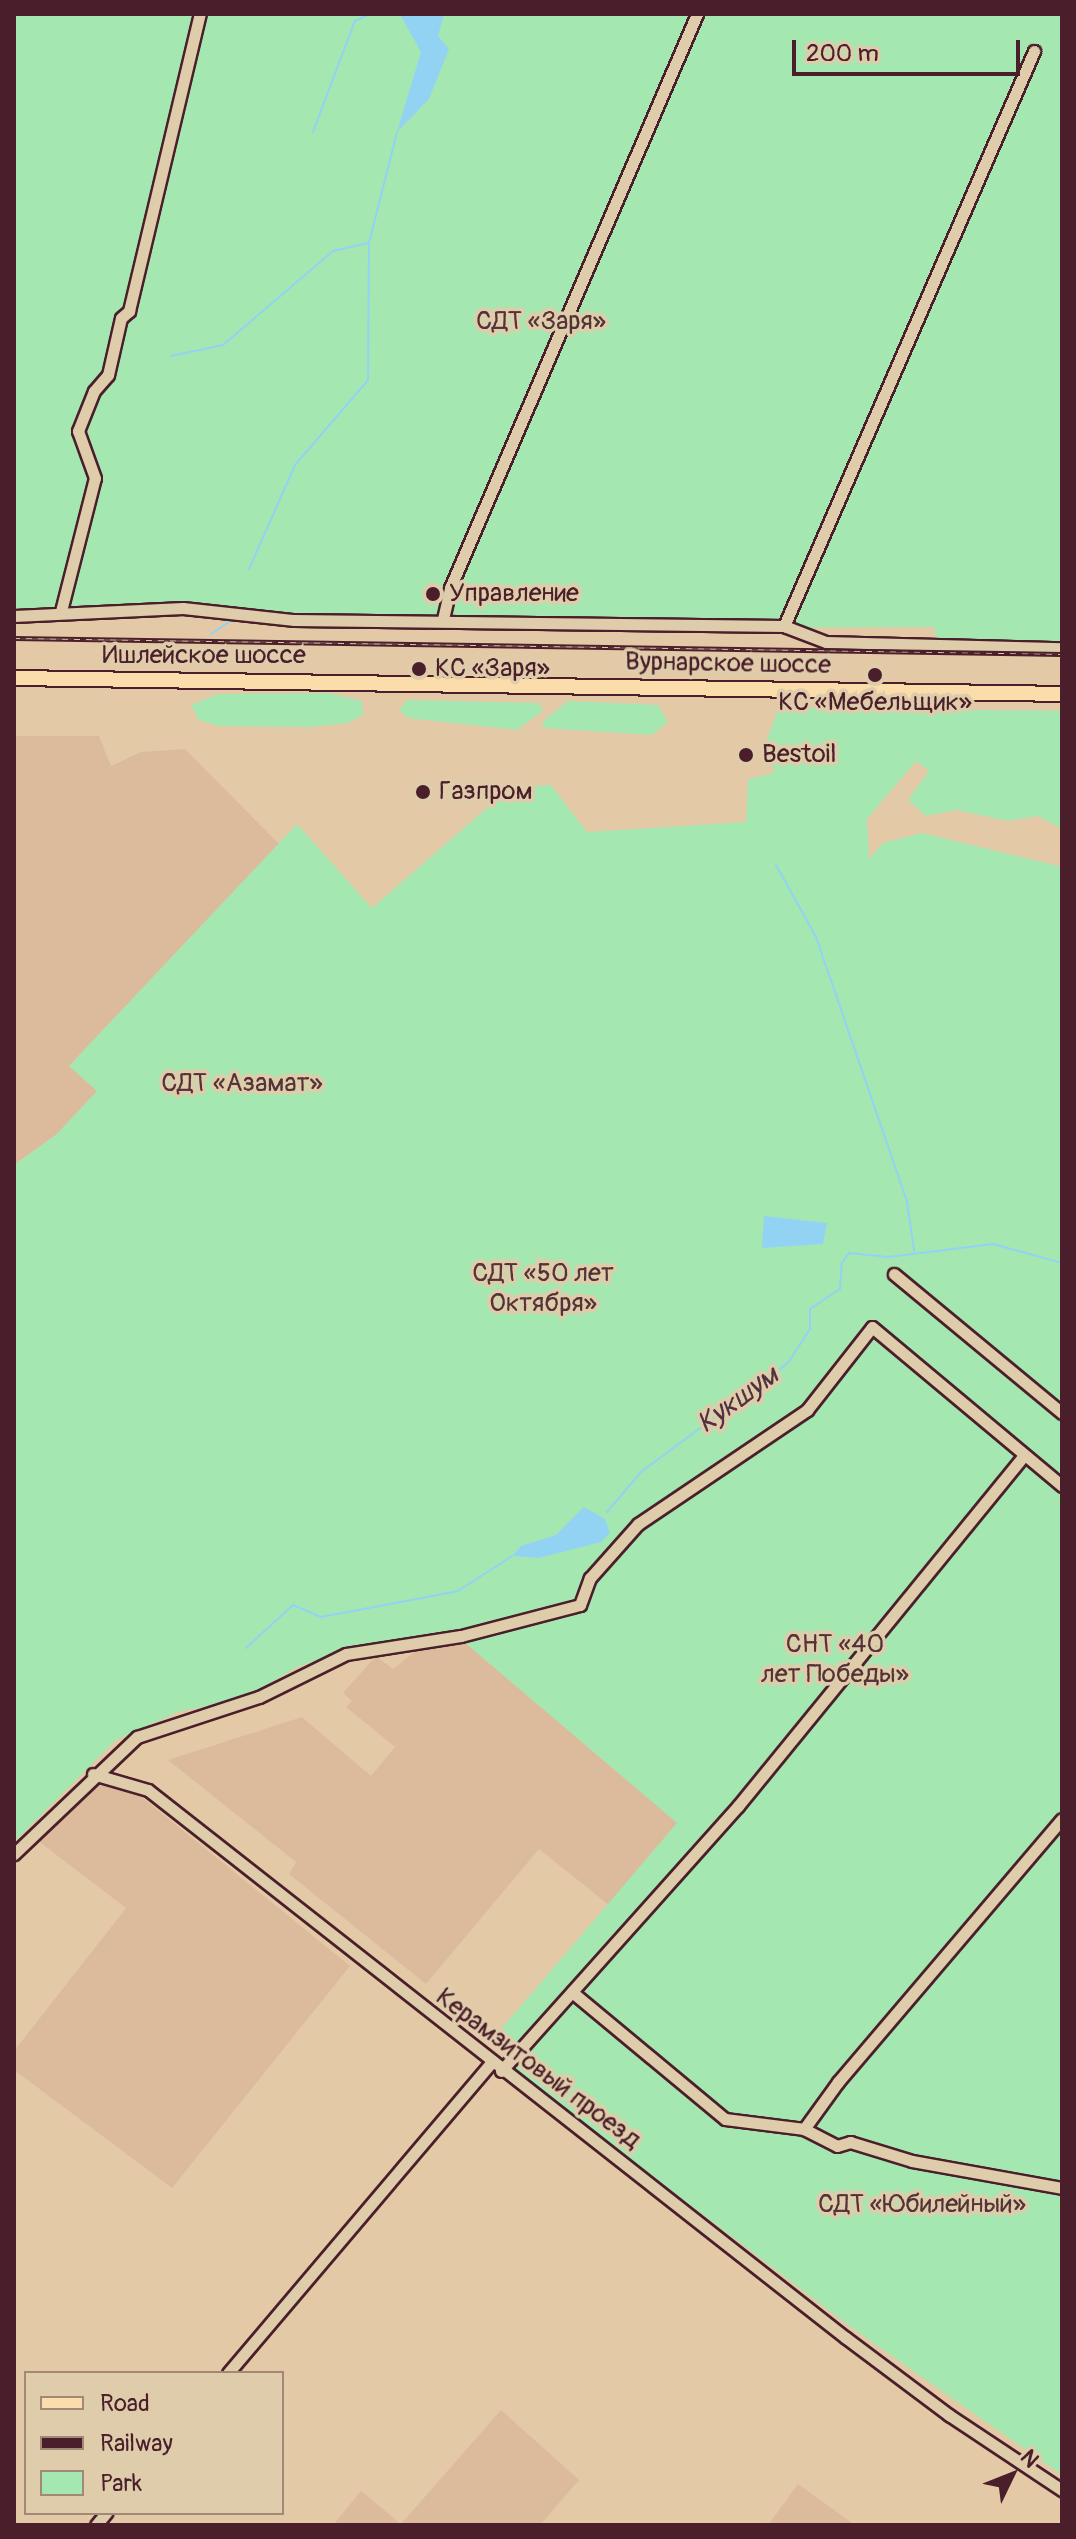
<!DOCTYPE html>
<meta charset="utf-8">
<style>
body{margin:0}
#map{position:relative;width:1076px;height:2539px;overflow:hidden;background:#e4c9a7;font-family:Pangolin,sans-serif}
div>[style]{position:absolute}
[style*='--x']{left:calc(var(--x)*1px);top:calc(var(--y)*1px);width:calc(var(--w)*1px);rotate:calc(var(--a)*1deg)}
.built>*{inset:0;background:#dcbb9d}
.green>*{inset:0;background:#a5e7b1}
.water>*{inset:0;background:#92d3f4}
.stream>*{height:2px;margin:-1px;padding:0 1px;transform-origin:1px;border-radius:1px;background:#92d3f4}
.roads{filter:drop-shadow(2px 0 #4a1f2b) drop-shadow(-2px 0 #4a1f2b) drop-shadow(0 2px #4a1f2b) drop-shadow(0 -2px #4a1f2b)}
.minor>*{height:11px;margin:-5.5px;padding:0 5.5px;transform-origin:5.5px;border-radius:5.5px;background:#dfccaa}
.major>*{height:14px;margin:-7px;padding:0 7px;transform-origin:7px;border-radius:7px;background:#faddab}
.rail>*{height:5px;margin-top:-2.5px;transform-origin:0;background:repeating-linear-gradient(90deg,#dfccaa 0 6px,#4a1f2b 0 12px);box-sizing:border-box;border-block:2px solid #4a1f2b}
.dots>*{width:22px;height:22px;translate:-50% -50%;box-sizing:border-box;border:4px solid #dfccaa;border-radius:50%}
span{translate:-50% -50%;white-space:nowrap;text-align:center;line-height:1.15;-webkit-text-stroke:7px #dfccaa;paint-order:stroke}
.park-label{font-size:26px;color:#533338}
.poi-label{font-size:26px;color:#4a1f2b}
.left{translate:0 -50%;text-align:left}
.street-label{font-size:26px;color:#4a1f2b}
.water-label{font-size:28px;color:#51313f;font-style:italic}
.frame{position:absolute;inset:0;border:16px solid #4a1f2b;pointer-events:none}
.legend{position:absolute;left:24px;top:2371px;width:260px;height:144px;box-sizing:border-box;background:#dfccaa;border:2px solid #a38777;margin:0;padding:10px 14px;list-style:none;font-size:24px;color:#4a1f2b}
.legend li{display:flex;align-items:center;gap:16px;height:40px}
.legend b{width:40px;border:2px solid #a38777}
.north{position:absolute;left:972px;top:2435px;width:80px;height:80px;-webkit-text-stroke:6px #dfccaa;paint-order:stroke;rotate:47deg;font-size:22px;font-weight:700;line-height:32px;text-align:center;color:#4a1f2b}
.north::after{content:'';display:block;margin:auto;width:28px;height:36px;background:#4a1f2b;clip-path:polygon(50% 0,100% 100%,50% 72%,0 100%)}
.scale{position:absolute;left:792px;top:40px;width:228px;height:36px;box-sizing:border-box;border:4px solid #4a1f2b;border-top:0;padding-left:10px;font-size:24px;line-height:28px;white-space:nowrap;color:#4a1f2b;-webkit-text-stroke:6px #dfccaa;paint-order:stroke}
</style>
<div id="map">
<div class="built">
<div style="clip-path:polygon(14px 736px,99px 736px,111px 766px,141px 752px,185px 749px,279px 844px,70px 1065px,98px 1090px,57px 1134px,14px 1165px)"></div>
<div style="clip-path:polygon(463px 1641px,678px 1823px,609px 1905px,539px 1849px,426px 1984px,289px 1874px,296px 1862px,168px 1760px,302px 1717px,371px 1776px,395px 1747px,346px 1707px,352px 1701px,343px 1693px,376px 1656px,393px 1669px,417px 1650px)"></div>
<div style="clip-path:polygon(104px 1784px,127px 1785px,350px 1966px,172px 2188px,14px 2070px,14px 2051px,126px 1908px,37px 1840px,87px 1789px)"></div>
<div style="clip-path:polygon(501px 2410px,579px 2480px,540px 2525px,333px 2525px,361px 2491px,401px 2524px)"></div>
<div style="clip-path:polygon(798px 2484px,855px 2525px,768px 2525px)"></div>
</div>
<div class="green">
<div style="clip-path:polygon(14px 14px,1062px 14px,1062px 648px,938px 645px,934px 627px,473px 629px,284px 624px,226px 612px,14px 612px)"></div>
<div style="clip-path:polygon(329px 693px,362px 701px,363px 715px,348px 723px,311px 727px,218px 726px,199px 720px,191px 705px,218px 694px)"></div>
<div style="clip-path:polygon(407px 700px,537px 703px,544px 710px,517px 730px,408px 718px,399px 710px)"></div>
<div style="clip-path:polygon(568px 701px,658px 705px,668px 722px,652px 735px,543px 728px,543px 721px)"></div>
<div style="clip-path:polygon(evenodd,779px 707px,1062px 711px,1062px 829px,1038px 816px,1007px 821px,957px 810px,926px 816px,908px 800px,929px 771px,916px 761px,867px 819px,869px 859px,883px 843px,922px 833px,1062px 867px,1062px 2475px,852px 2328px,513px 2070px,496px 2035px,677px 1823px,463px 1641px,460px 1630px,342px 1651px,295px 1668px,248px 1697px,178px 1712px,116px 1740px,14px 1842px,14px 1165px,57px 1134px,97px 1091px,69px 1066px,297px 824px,372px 908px,510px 788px,551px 785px,587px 832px,746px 822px,748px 779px,774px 773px,767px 739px,779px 707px,584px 1507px,605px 1519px,513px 1555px,521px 1546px,556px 1535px,584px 1507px)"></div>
</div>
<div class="water">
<div style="clip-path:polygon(400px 14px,444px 14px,438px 36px,449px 49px,429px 99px,397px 132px,421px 52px)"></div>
<div style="clip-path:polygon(764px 1216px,827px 1223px,823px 1244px,762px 1248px)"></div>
<div style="clip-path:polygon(584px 1507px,605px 1519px,610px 1533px,601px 1542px,539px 1558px,512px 1556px,521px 1546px,556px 1535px)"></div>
</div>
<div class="stream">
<div style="--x:313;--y:132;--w:119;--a:-69.3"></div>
<div style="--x:355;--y:21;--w:17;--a:-25"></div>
<div style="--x:171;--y:356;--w:53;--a:-11.9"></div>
<div style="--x:223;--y:345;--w:145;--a:-40.5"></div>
<div style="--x:333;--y:251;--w:37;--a:-13"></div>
<div style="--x:249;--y:569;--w:114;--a:-66.1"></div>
<div style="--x:295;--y:465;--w:112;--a:-49.3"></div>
<div style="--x:368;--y:380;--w:137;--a:-89.6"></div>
<div style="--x:369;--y:243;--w:114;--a:-75.8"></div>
<div style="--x:211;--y:634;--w:27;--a:-34"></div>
<div style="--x:776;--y:865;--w:82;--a:60.9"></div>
<div style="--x:816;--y:937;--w:280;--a:71"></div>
<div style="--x:907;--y:1202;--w:49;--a:81.7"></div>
<div style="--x:607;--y:1512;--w:52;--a:-49.6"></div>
<div style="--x:641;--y:1472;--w:183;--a:-36.6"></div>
<div style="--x:788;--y:1363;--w:40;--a:-57.1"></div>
<div style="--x:810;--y:1329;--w:20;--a:-90"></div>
<div style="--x:810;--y:1309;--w:36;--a:-34"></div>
<div style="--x:840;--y:1289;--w:26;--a:-86"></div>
<div style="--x:842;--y:1263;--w:12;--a:-55"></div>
<div style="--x:849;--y:1253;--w:39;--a:6"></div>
<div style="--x:888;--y:1257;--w:106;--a:-7.1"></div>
<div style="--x:993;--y:1244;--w:72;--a:15.4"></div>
<div style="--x:246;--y:1648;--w:64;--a:-42.5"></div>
<div style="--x:293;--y:1605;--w:30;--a:23"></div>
<div style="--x:321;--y:1617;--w:139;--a:-10.7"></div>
<div style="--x:458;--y:1591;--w:64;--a:-32.9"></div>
</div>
<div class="roads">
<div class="minor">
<div style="--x:61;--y:611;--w:137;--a:-75.7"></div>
<div style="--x:95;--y:478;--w:50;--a:-109.9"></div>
<div style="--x:78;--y:431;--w:43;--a:-68.2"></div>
<div style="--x:94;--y:391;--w:21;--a:-49"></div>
<div style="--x:108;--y:375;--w:58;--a:-77.2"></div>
<div style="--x:121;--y:318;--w:11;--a:-41"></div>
<div style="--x:129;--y:311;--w:305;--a:-76.6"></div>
<div style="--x:14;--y:616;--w:169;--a:-2.7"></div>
<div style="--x:183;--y:608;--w:112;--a:6.2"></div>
<div style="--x:294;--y:620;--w:490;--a:0.7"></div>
<div style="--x:784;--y:626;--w:45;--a:20.9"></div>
<div style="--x:826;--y:642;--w:236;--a:1.5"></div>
<div style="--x:443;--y:619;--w:32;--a:-77"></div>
<div style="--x:450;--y:588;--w:625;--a:-66.72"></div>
<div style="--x:784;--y:626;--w:627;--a:-66.5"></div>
<div style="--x:894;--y:1274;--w:218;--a:39.6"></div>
<div style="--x:93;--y:1774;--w:57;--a:16.2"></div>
<div style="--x:148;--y:1790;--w:887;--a:38.14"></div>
<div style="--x:846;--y:2338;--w:129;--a:36.8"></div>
<div style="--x:949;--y:2415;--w:136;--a:33.6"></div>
<div style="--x:14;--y:1854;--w:170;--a:-43.6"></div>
<div style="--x:137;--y:1737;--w:128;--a:-18.2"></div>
<div style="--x:259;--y:1697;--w:97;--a:-26.3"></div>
<div style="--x:346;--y:1654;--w:116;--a:-8.9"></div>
<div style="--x:461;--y:1636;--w:123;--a:-14.6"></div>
<div style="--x:580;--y:1605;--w:29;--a:-70"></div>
<div style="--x:590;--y:1578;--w:72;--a:-48.4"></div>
<div style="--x:638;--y:1524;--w:204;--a:-34"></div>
<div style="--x:807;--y:1410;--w:105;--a:-51.9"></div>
<div style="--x:872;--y:1327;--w:248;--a:39.9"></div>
<div style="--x:572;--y:1992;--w:199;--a:39.7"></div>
<div style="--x:725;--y:2119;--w:80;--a:7.2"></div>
<div style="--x:804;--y:2129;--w:37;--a:27"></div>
<div style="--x:837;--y:2146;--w:14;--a:-17"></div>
<div style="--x:850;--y:2142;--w:65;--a:17"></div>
<div style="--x:912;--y:2161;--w:152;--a:10.2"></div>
<div style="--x:501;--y:2071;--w:356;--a:-48.2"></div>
<div style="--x:738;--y:1806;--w:453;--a:-50.8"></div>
<div style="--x:804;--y:2129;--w:58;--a:-54.1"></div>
<div style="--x:838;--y:2082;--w:345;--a:-49.6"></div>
<div style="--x:228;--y:2373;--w:407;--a:-49.7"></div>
<div style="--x:96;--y:2525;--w:16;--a:-50"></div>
</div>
<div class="major">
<div style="--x:14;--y:678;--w:1048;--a:0.87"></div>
</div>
</div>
<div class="rail">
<div style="--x:14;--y:638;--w:1048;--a:0.87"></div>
</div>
<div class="dots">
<div style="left:433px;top:594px;background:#4a1f2b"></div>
<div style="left:419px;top:669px;background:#4a1f2b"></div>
<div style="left:875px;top:675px;background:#4a1f2b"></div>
<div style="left:746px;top:755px;background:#4a1f2b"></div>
<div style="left:423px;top:792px;background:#4a1f2b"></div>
</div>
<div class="park-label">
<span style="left:541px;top:322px">СДТ «Заря»</span>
<span style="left:242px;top:1084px">СДТ «Азамат»</span>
<span style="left:543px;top:1289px">СДТ «50 лет<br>Октября»</span>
<span style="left:835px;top:1660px">СНТ «40<br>лет Победы»</span>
<span style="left:922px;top:2205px">СДТ «Юбилейный»</span>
</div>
<div class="poi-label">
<span class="left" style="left:449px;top:594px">Управление</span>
<span class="left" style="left:435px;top:669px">КС «Заря»</span>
<span style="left:875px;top:703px">КС «Мебельщик»</span>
<span class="left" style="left:762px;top:755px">Bestoil</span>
<span class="left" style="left:439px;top:792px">Газпром</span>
</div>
<div class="street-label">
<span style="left:204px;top:656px">Ишлейское шоссе</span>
<span style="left:728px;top:664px;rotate:1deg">Вурнарское шоссе</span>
<span style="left:538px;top:2069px;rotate:37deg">Керамзитовый проезд</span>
</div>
<div class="water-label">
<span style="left:738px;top:1400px;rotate:-36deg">Кукшум</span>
</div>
<div class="frame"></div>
<ul class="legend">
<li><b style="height:10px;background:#faddab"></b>Road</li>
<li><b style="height:10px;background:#4a1f2b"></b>Railway</li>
<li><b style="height:22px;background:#a5e7b1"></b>Park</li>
</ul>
<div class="north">N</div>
<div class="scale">200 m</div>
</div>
